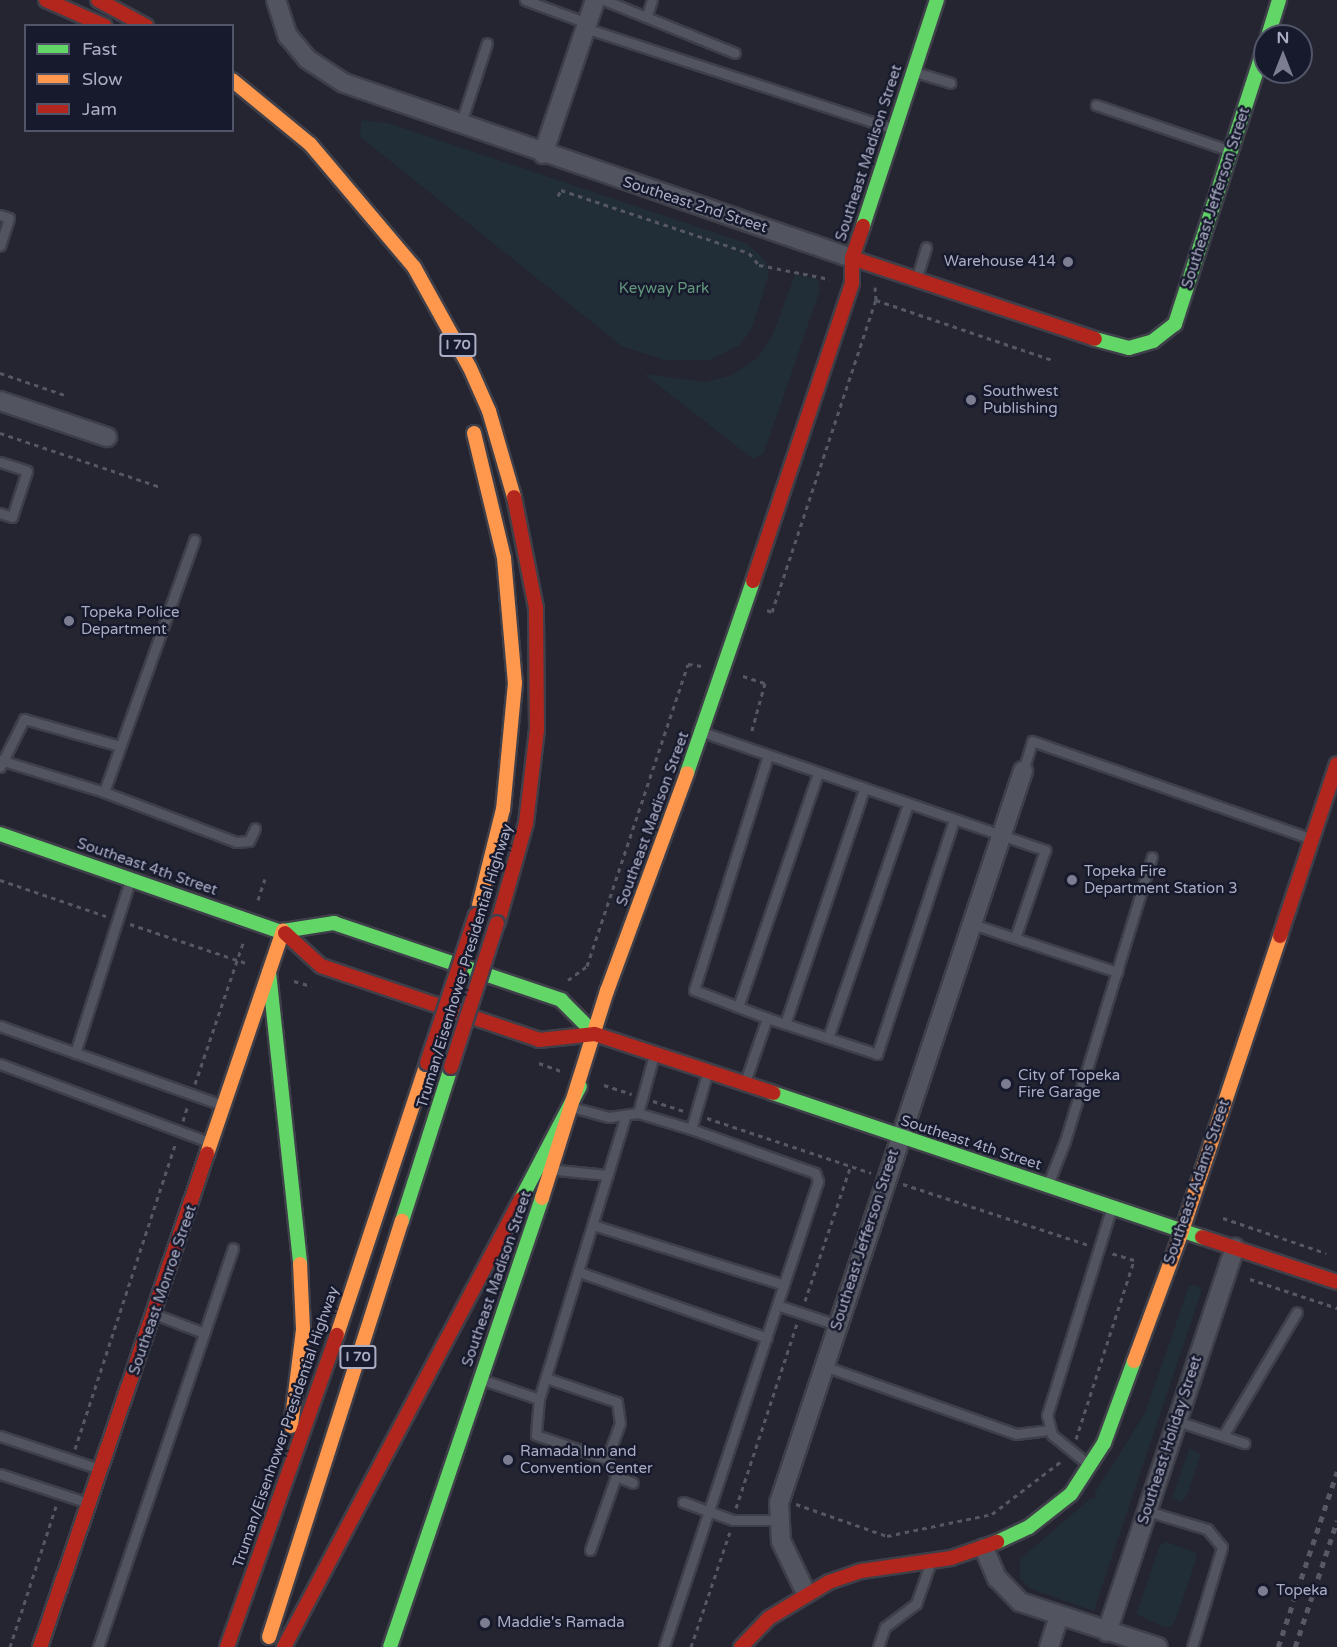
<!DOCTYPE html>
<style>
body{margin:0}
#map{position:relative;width:1337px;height:1647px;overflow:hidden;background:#242531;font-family:"Varela Round",sans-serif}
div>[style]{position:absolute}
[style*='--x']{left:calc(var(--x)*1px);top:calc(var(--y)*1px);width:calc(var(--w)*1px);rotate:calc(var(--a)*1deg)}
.green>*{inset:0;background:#212d37}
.path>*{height:3px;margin-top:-1.5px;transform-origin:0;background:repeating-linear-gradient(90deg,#555863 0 4.5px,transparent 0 9px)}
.roads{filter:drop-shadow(2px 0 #3e3f49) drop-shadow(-2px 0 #3e3f49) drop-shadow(0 2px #3e3f49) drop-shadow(0 -2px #3e3f49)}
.lane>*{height:9px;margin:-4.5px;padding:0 4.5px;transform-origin:4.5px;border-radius:4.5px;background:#525460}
.street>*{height:18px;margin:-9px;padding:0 9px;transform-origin:9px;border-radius:9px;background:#525460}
.fast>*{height:14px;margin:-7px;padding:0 7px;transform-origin:7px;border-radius:7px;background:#63d668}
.slow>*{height:14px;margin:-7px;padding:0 7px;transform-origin:7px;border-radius:7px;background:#ff974d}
.jam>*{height:14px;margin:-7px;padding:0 7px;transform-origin:7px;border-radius:7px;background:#b3261e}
.rail>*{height:4.5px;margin-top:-2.25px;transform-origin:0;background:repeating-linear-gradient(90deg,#575863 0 6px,transparent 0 12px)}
.bridges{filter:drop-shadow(2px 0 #40414e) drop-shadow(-2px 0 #40414e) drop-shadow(0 2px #40414e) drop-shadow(0 -2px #40414e)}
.jam-bridge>*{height:14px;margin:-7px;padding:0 7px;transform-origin:7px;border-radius:7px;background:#b3261e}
.dots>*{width:16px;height:16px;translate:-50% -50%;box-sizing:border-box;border:3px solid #171a2c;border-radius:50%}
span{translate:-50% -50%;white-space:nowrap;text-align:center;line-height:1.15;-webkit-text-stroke:5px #171a2c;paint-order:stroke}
.shield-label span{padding:2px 4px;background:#171a2c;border:2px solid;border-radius:4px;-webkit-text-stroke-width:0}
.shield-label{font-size:14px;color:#abadc5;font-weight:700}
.street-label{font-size:15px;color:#abadc5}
.poi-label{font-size:15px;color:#abadc5}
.right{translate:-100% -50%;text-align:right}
.left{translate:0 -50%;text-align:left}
.park-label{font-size:15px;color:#62967d}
.legend{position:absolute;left:24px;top:24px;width:210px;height:108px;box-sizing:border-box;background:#171a2c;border:2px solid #525569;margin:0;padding:8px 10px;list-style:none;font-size:18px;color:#abadc5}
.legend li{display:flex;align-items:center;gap:12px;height:30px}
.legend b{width:30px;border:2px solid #525569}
.north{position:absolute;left:1253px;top:24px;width:60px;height:60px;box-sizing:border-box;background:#171a2c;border:2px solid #525569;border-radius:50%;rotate:0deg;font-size:16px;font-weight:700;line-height:24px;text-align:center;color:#abadc5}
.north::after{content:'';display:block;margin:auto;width:21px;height:27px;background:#7c7d91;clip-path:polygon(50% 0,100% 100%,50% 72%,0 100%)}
</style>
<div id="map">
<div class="green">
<div style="clip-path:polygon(361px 120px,388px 123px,746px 243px,766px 261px,769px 274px,752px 328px,740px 345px,710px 360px,665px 360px,623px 347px,360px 137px)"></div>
<div style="clip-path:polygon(795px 275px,818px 279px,820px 290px,764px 453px,753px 459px,644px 374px,705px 382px,732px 375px,758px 357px,772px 336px)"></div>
<div style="clip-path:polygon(1195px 1285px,1202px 1289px,1094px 1611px,1031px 1589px,1020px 1578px,1020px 1559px,1091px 1498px,1097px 1497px,1094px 1494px,1145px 1413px,1189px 1286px)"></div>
<div style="clip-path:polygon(1189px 1448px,1201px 1454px,1187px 1496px,1181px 1502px,1172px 1498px)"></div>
<div style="clip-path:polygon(1166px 1542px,1195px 1552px,1197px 1557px,1174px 1624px,1166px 1628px,1136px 1614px,1160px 1545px)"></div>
</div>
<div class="path">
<div style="--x:558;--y:196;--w:7;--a:-63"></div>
<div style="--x:561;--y:190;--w:198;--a:18.5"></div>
<div style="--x:749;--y:253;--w:16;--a:50"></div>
<div style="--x:759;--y:265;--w:72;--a:11.2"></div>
<div style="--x:876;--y:300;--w:189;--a:18.8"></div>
<div style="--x:0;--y:373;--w:72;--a:18.7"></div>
<div style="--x:0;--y:433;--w:169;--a:18.6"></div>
<div style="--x:767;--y:610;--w:5;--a:22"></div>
<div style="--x:772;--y:612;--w:329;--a:-71.6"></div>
<div style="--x:876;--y:300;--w:13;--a:-94"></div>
<div style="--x:743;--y:676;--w:23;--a:18"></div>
<div style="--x:765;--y:683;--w:53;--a:105.4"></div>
<div style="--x:0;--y:880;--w:112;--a:18.8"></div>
<div style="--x:258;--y:900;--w:22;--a:-72"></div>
<div style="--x:130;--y:924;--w:122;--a:18.6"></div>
<div style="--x:568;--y:980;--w:24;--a:-36"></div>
<div style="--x:587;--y:966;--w:318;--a:-71.5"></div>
<div style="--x:688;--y:664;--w:14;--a:8"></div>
<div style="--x:294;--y:981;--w:18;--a:16"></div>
<div style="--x:539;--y:1063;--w:23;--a:20"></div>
<div style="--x:195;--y:1084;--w:152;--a:-71.2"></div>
<div style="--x:604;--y:1085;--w:29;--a:18"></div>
<div style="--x:653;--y:1101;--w:32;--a:18"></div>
<div style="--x:707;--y:1118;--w:173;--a:18.5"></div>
<div style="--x:183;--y:1121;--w:17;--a:-73"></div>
<div style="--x:903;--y:1184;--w:195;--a:18.2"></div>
<div style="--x:1223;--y:1218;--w:109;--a:18.8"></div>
<div style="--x:1250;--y:1279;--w:92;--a:18.4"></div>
<div style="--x:805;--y:1301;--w:144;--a:-71.3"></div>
<div style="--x:1076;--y:1439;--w:188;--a:-72"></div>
<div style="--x:1134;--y:1260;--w:24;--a:-163"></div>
<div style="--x:75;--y:1449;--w:323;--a:-71.8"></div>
<div style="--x:796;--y:1504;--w:96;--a:19.4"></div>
<div style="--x:887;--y:1536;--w:107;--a:-11.8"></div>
<div style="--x:992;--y:1514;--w:89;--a:-37.3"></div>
<div style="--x:736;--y:1508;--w:194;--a:-71.7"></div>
<div style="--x:10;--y:1647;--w:148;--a:-71.9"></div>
<div style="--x:691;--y:1647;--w:121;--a:-71.3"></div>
</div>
<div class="roads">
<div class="lane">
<div style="--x:525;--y:0;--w:66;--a:20.4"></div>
<div style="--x:604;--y:0;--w:141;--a:22"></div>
<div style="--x:647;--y:15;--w:16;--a:-72"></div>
<div style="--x:585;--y:28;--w:322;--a:18.1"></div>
<div style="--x:915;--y:72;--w:37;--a:17"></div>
<div style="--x:1096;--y:105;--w:139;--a:18.8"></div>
<div style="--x:460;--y:126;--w:87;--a:-72"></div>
<div style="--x:0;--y:215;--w:9;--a:18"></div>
<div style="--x:9;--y:218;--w:29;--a:108"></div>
<div style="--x:917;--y:277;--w:31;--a:-73"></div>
<div style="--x:0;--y:462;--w:28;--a:18"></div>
<div style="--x:27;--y:471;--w:48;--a:108.1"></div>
<div style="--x:12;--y:517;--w:13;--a:-162"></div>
<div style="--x:705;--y:733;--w:360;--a:19"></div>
<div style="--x:1045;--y:850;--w:93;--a:108.8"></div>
<div style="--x:0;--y:760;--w:109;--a:17.1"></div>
<div style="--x:104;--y:792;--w:141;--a:20.7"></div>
<div style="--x:236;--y:842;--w:13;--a:-4"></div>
<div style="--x:249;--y:841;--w:14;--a:-65"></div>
<div style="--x:0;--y:767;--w:54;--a:-63.4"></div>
<div style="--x:24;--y:719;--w:100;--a:15.7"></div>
<div style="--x:1023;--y:771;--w:31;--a:-73"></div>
<div style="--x:1032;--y:741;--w:293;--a:19.3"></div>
<div style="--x:104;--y:792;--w:268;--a:-70.3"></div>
<div style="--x:972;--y:924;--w:153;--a:18.3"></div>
<div style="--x:738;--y:1007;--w:247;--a:-71.1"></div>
<div style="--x:767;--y:1018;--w:116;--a:18.1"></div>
<div style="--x:877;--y:1054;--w:246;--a:-71.8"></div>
<div style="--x:785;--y:1024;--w:248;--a:-71.4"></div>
<div style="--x:0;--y:1026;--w:232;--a:19.6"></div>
<div style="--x:828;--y:1038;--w:247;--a:-71.1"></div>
<div style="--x:75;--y:1053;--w:181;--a:-72.3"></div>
<div style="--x:0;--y:1064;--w:220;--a:20.5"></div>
<div style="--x:745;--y:1082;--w:68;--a:-71"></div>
<div style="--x:767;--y:1018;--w:78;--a:-159"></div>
<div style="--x:694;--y:990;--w:246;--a:-72.5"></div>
<div style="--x:575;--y:1108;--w:35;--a:15"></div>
<div style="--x:609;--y:1117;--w:29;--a:-8"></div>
<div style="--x:638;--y:1113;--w:55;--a:16.8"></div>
<div style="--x:691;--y:1129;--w:132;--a:19.5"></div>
<div style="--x:815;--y:1173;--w:9;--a:69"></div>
<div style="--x:818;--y:1181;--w:491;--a:108.3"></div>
<div style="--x:638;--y:1113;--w:60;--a:-74.6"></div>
<div style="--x:691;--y:1129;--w:57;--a:-73.8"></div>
<div style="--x:557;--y:1170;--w:51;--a:5.6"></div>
<div style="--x:1048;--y:1184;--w:46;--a:-68.4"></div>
<div style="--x:1065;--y:1141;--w:297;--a:-73"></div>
<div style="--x:593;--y:1225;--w:200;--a:17.4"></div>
<div style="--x:579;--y:1272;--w:199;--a:19.3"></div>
<div style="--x:777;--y:1305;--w:63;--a:18.4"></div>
<div style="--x:157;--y:1315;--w:50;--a:21"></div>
<div style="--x:824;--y:1366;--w:204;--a:19.5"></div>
<div style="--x:1016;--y:1434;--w:32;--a:-7"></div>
<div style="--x:546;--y:1378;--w:75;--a:18.7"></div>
<div style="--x:617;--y:1402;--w:21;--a:82"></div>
<div style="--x:620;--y:1423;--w:38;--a:110"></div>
<div style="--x:486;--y:1381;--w:56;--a:18.8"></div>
<div style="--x:539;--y:1399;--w:297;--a:-73"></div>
<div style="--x:539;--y:1399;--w:36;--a:95"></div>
<div style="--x:536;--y:1435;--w:75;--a:18.7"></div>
<div style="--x:607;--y:1459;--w:19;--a:62"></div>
<div style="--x:616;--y:1476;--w:18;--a:22"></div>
<div style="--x:1177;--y:1421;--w:71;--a:18.2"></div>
<div style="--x:0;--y:1436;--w:102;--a:18.3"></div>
<div style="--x:1223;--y:1436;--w:144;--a:-59.2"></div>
<div style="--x:1088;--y:1464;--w:46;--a:-141.1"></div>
<div style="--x:1052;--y:1435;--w:21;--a:-104"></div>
<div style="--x:1047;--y:1415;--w:215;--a:-72.7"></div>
<div style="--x:0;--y:1474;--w:89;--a:18.2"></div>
<div style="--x:683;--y:1502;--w:53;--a:19.8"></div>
<div style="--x:733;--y:1520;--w:44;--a:0"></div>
<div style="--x:1147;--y:1511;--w:63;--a:16.7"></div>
<div style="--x:1207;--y:1529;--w:23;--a:50"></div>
<div style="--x:1222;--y:1547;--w:104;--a:106.7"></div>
<div style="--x:590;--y:1550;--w:78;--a:-70.6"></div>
<div style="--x:98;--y:1647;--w:421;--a:-71.3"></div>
<div style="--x:878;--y:1647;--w:21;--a:-71"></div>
<div style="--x:885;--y:1627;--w:39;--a:-37"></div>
<div style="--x:916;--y:1604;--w:42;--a:-70.7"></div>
</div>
<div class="street">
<div style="--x:276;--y:0;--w:38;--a:72"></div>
<div style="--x:288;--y:36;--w:30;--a:50"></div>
<div style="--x:307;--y:59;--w:44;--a:33"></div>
<div style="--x:344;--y:83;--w:537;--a:19.01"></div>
<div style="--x:543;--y:154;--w:163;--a:-71.3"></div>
<div style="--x:0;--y:401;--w:113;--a:18.6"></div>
<div style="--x:984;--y:1548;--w:33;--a:67"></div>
<div style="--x:997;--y:1578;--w:33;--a:46"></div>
<div style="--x:1020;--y:1602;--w:145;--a:18.1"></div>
<div style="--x:806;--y:1593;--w:58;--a:-115.7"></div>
<div style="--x:781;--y:1541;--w:38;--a:-93"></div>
<div style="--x:779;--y:1503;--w:772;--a:-71.57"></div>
<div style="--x:1107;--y:1632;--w:405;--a:-71.6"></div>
<div style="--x:1049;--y:1647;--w:32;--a:-72"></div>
</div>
<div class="fast">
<div style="--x:1268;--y:36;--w:38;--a:-73"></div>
<div style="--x:863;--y:226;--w:238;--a:-71.9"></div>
<div style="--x:1095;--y:339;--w:35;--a:15"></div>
<div style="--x:1129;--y:348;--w:25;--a:-16"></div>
<div style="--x:1153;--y:341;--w:28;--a:-38"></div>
<div style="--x:1175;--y:324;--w:293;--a:-72.1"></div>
<div style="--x:687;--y:773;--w:203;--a:-71"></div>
<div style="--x:0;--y:834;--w:302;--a:19.2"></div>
<div style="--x:283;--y:931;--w:52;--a:-8.9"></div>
<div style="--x:334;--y:923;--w:240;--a:18.7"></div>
<div style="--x:561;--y:1000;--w:48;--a:45"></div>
<div style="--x:269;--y:972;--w:294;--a:83.9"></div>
<div style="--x:773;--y:1093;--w:453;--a:18.6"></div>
<div style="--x:521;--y:1199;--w:127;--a:-62.4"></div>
<div style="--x:402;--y:1221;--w:162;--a:-72.3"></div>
<div style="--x:997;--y:1542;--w:35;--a:-25"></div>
<div style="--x:1029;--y:1527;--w:53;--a:-38.2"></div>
<div style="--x:1071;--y:1494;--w:61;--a:-57.1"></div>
<div style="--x:1104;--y:1443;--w:87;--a:-69.9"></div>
<div style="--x:390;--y:1647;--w:474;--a:-71.3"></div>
</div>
<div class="slow">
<div style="--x:232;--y:80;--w:101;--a:39.4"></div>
<div style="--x:310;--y:144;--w:161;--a:49.8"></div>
<div style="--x:414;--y:267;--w:115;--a:61"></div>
<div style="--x:470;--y:368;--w:47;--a:66.2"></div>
<div style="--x:489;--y:411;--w:90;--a:73.8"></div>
<div style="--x:474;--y:433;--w:129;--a:76.5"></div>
<div style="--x:504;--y:558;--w:125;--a:85"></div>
<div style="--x:515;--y:683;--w:127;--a:95.4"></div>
<div style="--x:503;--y:809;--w:99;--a:104"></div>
<div style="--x:207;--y:1154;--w:236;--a:-71.2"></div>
<div style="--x:542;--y:1198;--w:217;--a:-72.6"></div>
<div style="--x:607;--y:991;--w:232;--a:-69.8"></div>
<div style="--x:337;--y:1335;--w:287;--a:-71.7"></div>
<div style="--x:1134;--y:1361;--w:139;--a:-69.7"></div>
<div style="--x:1182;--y:1231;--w:311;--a:-71.6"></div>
<div style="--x:291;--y:1426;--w:98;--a:-82.9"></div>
<div style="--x:303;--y:1329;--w:65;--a:-92.6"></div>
<div style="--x:269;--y:1637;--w:437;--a:-72.3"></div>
</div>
<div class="jam">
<div style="--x:46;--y:0;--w:64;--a:23.8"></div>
<div style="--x:98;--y:0;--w:55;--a:28.4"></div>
<div style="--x:852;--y:258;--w:256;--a:18.4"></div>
<div style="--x:753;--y:581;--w:314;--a:-71.6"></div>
<div style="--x:852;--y:283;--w:25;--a:-90"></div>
<div style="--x:852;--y:258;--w:34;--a:-71"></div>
<div style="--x:498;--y:922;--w:103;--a:-74.2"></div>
<div style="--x:526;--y:823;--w:94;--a:-83.3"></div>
<div style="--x:537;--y:730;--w:122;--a:-90.5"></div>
<div style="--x:536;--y:608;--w:113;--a:-101.2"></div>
<div style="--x:285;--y:933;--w:49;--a:42.5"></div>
<div style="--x:321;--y:966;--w:230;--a:18.7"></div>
<div style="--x:539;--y:1040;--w:56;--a:-6.1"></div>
<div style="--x:595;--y:1034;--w:188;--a:18.3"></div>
<div style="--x:1280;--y:936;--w:181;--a:-71.7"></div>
<div style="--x:1202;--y:1237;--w:142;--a:18.4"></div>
<div style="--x:40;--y:1647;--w:521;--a:-71.29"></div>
<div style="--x:227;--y:1647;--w:331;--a:-70.6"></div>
<div style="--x:284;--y:1647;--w:507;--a:-62.12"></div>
<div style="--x:741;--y:1647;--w:40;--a:-46"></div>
<div style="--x:769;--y:1618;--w:70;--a:-31"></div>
<div style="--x:829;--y:1582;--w:34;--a:-19"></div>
<div style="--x:861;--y:1571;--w:91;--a:-8.2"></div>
<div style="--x:951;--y:1558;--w:49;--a:-19.2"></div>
</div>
</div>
<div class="rail">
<div style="--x:1278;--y:1647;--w:185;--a:-71.4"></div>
<div style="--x:1295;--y:1647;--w:133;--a:-71.6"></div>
</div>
<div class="bridges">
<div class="jam-bridge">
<div style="--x:427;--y:1063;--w:156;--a:-71.7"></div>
<div style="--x:451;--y:1067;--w:151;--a:-72.3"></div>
</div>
</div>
<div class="dots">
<div style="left:1068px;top:262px;background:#7c7d91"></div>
<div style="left:971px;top:400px;background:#7c7d91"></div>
<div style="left:69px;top:621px;background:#7c7d91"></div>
<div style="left:1072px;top:880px;background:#7c7d91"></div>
<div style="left:1006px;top:1084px;background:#7c7d91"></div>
<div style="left:508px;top:1460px;background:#7c7d91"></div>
<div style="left:1263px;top:1591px;background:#7c7d91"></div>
<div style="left:485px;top:1623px;background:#7c7d91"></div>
</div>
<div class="shield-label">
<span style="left:458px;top:345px">I 70</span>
<span style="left:358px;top:1357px">I 70</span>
</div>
<div class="street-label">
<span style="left:869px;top:153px;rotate:-72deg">Southeast Madison Street</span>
<span style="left:1216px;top:198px;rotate:-72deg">Southeast Jefferson Street</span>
<span style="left:695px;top:205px;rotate:18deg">Southeast 2nd Street</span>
<span style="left:653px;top:819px;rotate:-70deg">Southeast Madison Street</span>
<span style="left:147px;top:867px;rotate:19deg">Southeast 4th Street</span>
<span style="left:465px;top:966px;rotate:-73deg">Truman/Eisenhower Presidential Highway</span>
<span style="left:971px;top:1143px;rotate:18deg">Southeast 4th Street</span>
<span style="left:1197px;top:1182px;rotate:-71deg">Southeast Adams Street</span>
<span style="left:865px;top:1240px;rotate:-72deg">Southeast Jefferson Street</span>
<span style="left:497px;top:1279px;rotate:-71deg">Southeast Madison Street</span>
<span style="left:163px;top:1290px;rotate:-71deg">Southeast Monroe Street</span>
<span style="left:286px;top:1427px;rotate:-71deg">Truman/Eisenhower Presidential Highway</span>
<span style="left:1170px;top:1440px;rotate:-72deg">Southeast Holiday Street</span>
</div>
<div class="poi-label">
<span class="right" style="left:1056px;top:262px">Warehouse 414</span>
<span class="left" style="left:983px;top:400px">Southwest<br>Publishing</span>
<span class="left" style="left:81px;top:621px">Topeka Police<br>Department</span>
<span class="left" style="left:1084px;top:880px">Topeka Fire<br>Department Station 3</span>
<span class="left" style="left:1018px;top:1084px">City of Topeka<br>Fire Garage</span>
<span class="left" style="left:520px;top:1460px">Ramada Inn and<br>Convention Center</span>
<span class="left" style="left:1276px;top:1591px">Topeka</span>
<span class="left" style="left:497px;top:1623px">Maddie's Ramada</span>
</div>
<div class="park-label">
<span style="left:664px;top:289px">Keyway Park</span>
</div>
<ul class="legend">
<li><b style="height:8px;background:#63d668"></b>Fast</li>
<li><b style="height:8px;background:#ff974d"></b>Slow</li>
<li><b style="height:8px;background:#b3261e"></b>Jam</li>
</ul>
<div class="north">N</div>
</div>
